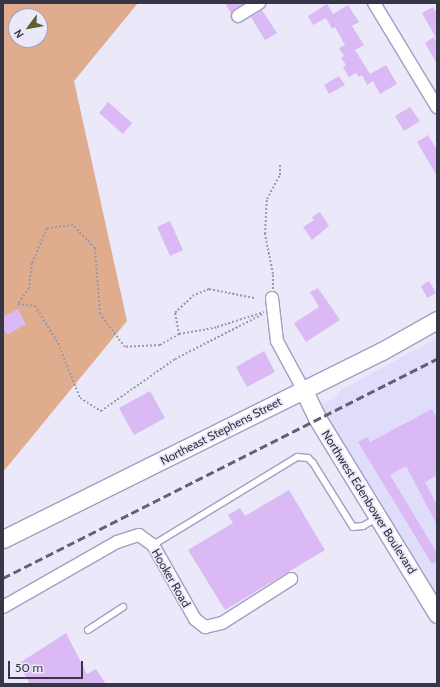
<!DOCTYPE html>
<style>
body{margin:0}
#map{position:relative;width:440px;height:687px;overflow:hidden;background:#eae8f9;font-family:Cabin,sans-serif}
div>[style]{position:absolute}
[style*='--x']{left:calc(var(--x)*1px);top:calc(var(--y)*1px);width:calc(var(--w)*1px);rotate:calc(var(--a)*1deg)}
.built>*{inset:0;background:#e0ddfa}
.green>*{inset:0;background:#e0ac8e}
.building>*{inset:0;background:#dbb9f4}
.path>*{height:2px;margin-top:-1px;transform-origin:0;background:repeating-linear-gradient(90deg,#9a98a9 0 2px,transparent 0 4px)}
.roads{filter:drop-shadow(1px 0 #a29ec4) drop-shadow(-1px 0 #a29ec4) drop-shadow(0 1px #a29ec4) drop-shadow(0 -1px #a29ec4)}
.service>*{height:6px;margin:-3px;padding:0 3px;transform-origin:3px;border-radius:3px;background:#fff}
.minor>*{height:12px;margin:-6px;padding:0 6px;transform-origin:6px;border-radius:6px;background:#fff}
.secondary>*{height:17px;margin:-8.5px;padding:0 8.5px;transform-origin:8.5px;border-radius:8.5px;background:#fff}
.rail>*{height:3px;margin-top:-1.5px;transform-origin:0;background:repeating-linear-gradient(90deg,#626071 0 8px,transparent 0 12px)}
span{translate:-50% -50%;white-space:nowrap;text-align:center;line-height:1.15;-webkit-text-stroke:3.5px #eae8f9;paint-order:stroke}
.street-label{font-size:12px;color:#383646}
.frame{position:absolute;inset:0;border:4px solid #383646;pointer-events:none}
.north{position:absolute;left:8px;top:8px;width:40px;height:40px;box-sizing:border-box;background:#eae8f9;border:1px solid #a3a1b1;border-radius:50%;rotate:238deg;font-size:11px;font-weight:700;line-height:16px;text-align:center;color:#383646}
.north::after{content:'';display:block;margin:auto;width:14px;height:18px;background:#5d5f2d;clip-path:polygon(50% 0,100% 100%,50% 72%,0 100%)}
.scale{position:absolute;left:8px;top:661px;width:75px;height:18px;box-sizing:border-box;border:2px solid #383646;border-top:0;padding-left:5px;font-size:12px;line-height:14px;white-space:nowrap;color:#383646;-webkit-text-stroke:3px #eae8f9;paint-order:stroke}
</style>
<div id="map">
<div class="built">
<div style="clip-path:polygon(437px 338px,437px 610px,312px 409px,334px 399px,341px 390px)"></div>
</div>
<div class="green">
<div style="clip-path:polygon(evenodd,3px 3px,138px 3px,74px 81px,127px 321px,3px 472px,3px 3px,16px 16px,40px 16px,40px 40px,16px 40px,16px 16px)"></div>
</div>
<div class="building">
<div style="clip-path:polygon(225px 3px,245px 3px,231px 13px)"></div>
<div style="clip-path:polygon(327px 4px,333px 14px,348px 5px,359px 22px,352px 26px,364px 45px,355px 50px,370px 74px,386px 65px,397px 84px,380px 94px,373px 81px,367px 85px,362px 75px,359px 77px,356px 73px,349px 77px,343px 67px,346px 65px,341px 58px,344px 56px,339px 48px,345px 45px,335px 27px,332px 29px,326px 18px,313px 25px,308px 16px)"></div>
<div style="clip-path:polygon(433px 7px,437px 13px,437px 40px,422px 13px)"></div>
<div style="clip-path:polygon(262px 10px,277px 33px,265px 40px,251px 17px)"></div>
<div style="clip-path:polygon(434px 37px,437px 42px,437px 64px,425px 43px)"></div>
<div style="clip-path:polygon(339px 76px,345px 85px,329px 94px,324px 85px)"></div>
<div style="clip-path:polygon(108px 102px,132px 123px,123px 134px,99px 113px)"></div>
<div style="clip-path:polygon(410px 107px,420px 121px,404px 131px,395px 116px)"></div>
<div style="clip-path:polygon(428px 135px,437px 150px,437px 176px,417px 142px)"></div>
<div style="clip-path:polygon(320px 212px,329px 226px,312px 240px,303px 227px,314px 220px,312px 217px)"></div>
<div style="clip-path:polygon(170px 221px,183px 250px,170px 256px,157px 227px)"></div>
<div style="clip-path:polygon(429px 281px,436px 293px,427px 298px,421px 286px)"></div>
<div style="clip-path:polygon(318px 288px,340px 320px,306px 342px,294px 323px,319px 307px,310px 292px)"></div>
<div style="clip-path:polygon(18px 309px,26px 324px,7px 335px,3px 328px,3px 317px)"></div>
<div style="clip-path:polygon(264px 351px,275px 372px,247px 387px,236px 367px)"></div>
<div style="clip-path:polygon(150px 391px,165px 418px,134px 435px,119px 408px)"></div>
<div style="clip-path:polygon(432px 409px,437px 418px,437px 475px,425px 482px,437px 505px,437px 525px,406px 466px,390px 475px,437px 553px,437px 561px,432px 564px,358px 442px,367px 437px,370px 442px)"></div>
<div style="clip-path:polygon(289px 490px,325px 550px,225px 610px,188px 550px,233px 523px,228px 515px,240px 508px,245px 516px)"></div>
<div style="clip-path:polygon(66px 633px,87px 674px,96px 669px,106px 684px,30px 684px,18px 664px)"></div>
</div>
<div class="path">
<div style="--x:273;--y:289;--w:15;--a:-90"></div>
<div style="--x:273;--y:274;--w:41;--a:-101.3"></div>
<div style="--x:265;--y:234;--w:35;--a:-87"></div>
<div style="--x:267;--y:199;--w:27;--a:-62"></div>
<div style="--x:280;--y:175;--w:12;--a:-90"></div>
<div style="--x:254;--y:298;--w:46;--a:-168.7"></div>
<div style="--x:209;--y:289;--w:16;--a:158"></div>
<div style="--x:194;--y:295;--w:26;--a:137"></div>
<div style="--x:175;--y:313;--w:21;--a:79"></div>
<div style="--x:179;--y:334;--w:39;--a:-10"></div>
<div style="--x:217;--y:327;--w:49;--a:-17.7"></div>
<div style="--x:179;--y:334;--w:22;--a:150"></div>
<div style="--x:160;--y:345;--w:35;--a:177"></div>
<div style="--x:125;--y:347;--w:41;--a:-127.1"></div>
<div style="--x:100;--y:314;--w:66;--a:-94.3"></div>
<div style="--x:95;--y:248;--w:32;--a:-134"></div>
<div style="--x:73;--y:225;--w:26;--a:173"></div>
<div style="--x:47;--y:228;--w:38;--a:113"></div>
<div style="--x:32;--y:263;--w:25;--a:97"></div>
<div style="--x:29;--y:288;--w:19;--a:125"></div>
<div style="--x:18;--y:304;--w:17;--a:7"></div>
<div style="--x:35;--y:306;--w:44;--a:58.1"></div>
<div style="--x:58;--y:343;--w:59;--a:68.2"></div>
<div style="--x:80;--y:398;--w:25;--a:32"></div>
<div style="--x:101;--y:411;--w:90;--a:-35.1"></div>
<div style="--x:175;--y:359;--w:99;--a:-27.1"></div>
</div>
<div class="roads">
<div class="service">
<div style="--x:153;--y:545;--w:169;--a:-31.4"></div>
<div style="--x:297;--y:457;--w:11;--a:5"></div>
<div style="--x:308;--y:458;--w:7;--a:45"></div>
<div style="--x:313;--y:463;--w:75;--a:58"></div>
<div style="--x:353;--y:527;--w:10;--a:-6"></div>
<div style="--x:363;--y:526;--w:16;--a:-30"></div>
<div style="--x:88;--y:630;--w:42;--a:-33.3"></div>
</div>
<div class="minor">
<div style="--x:374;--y:3;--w:122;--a:58.8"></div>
<div style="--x:238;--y:16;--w:25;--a:-32"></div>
<div style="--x:272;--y:298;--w:43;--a:83.4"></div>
<div style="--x:277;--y:341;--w:55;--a:61.6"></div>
<div style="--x:3;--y:607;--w:131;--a:-29.7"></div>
<div style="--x:117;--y:542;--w:23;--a:-18"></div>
<div style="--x:139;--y:535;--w:17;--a:36"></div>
<div style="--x:153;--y:545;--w:85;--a:60.4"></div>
<div style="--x:195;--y:619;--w:13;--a:39"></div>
<div style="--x:205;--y:627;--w:17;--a:-13"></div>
<div style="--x:222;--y:623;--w:82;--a:-32.5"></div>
</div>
<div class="secondary">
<div style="--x:303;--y:389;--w:32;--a:64"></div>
<div style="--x:317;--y:418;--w:230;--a:58.5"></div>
<div style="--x:3;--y:539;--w:423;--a:-26.4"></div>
<div style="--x:382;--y:351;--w:63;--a:-29.4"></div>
</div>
</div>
<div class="rail">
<div style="--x:3;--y:578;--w:486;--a:-26.8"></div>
</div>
<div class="street-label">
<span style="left:221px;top:431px;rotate:-27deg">Northeast Stephens Street</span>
<span style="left:369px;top:502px;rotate:58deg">Northwest Edenbower Boulevard</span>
<span style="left:171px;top:578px;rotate:60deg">Hooker Road</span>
</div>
<div class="frame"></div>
<div class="north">N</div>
<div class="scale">50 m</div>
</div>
